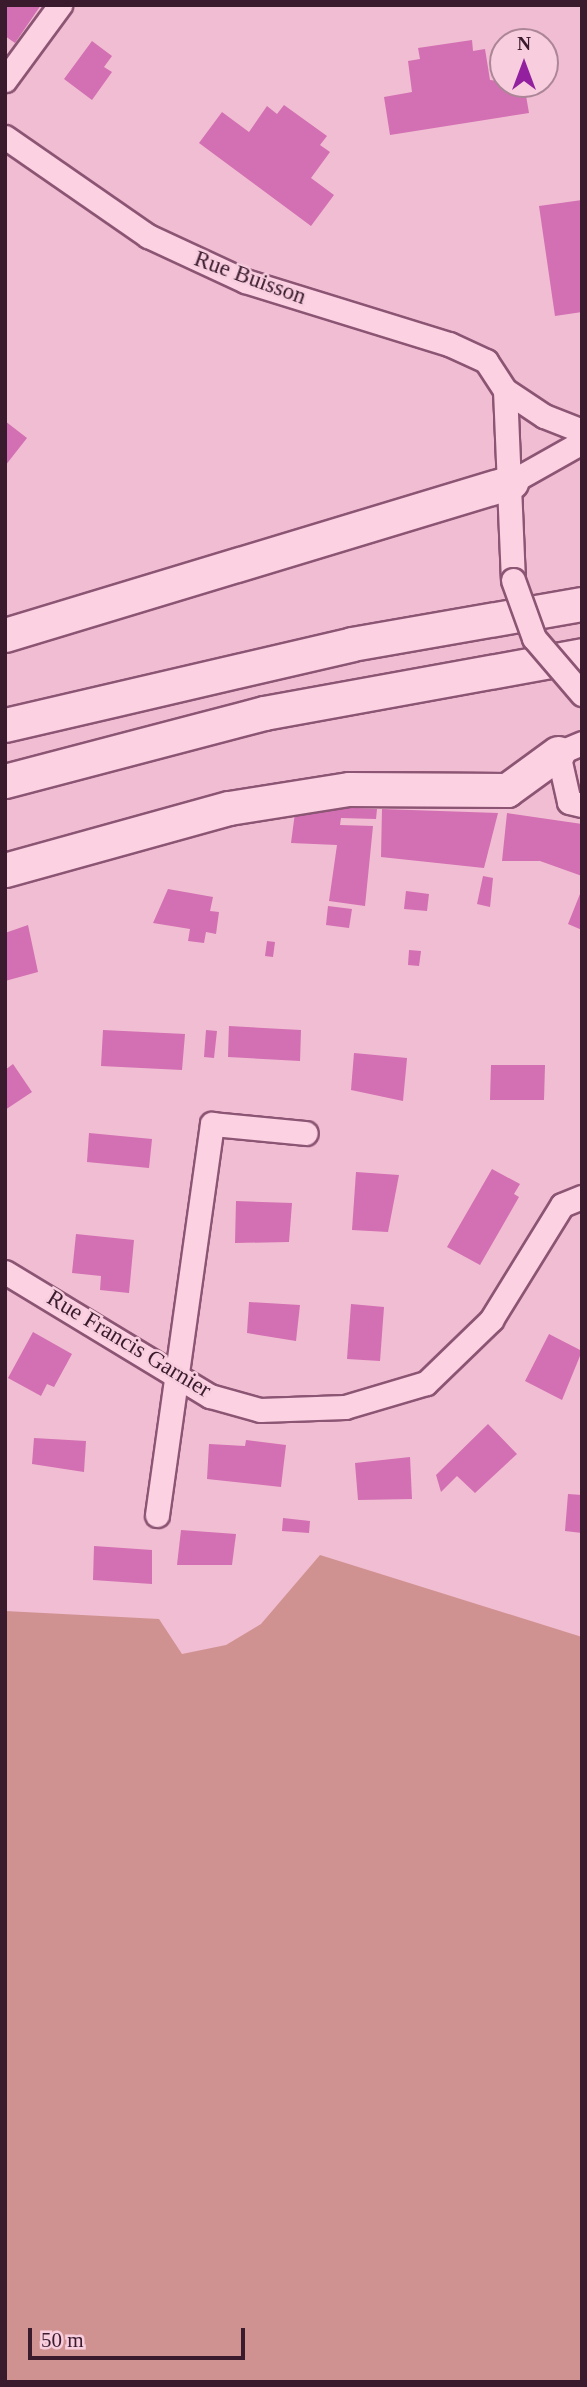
<!DOCTYPE html>
<style>
body{margin:0}
#map{position:relative;width:587px;height:2387px;overflow:hidden;background:#f1bdd2;font-family:"Times New Roman",serif}
div>[style]{position:absolute}
[style*='--x']{left:calc(var(--x)*1px);top:calc(var(--y)*1px);width:calc(var(--w)*1px);rotate:calc(var(--a)*1deg)}
.green>*{inset:0;background:#d09290}
.building>*{inset:0;background:#d36fb3}
.roads{filter:drop-shadow(2px 0 #8b5573) drop-shadow(-2px 0 #8b5573) drop-shadow(0 2px #8b5573) drop-shadow(0 -2px #8b5573)}
.minor>*{height:23px;margin:-11.5px;padding:0 11.5px;transform-origin:11.5px;border-radius:11.5px;background:#fcd1e2}
.secondary>*{height:33px;margin:-16.5px;padding:0 16.5px;transform-origin:16.5px;border-radius:16.5px;background:#fcd1e2}
.bridges{filter:drop-shadow(2px 0 #8b5573) drop-shadow(-2px 0 #8b5573) drop-shadow(0 2px #8b5573) drop-shadow(0 -2px #8b5573)}
.minor-bridge>*{height:23px;margin:-11.5px;padding:0 11.5px;transform-origin:11.5px;border-radius:11.5px;background:#fcd1e2}
span{translate:-50% -50%;white-space:nowrap;text-align:center;line-height:1.15;-webkit-text-stroke:5px #f8cdde;paint-order:stroke}
.street-label{font-size:23px;color:#391b2d}
.frame{position:absolute;inset:0;border:7px solid #391b2d;pointer-events:none}
.north{position:absolute;left:489px;top:28px;width:70px;height:70px;box-sizing:border-box;background:#f8cdde;border:2px solid #ac8697;border-radius:50%;rotate:0deg;font-size:19px;font-weight:700;line-height:28px;text-align:center;color:#391b2d}
.north::after{content:'';display:block;margin:auto;width:24px;height:32px;background:#92209f;clip-path:polygon(50% 0,100% 100%,50% 72%,0 100%)}
.scale{position:absolute;left:28px;top:2328px;width:217px;height:32px;box-sizing:border-box;border:4px solid #391b2d;border-top:0;padding-left:9px;font-size:21px;line-height:24px;white-space:nowrap;color:#391b2d;-webkit-text-stroke:5px #f8cdde;paint-order:stroke}
</style>
<div id="map">
<div class="green">
<div style="clip-path:polygon(320px 1555px,582px 1637px,582px 2382px,5px 2382px,5px 1611px,159px 1619px,182px 1654px,226px 1645px,261px 1624px)"></div>
</div>
<div class="building">
<div style="clip-path:polygon(5px 5px,41px 5px,15px 43px,5px 36px)"></div>
<div style="clip-path:polygon(472px 40px,473px 51px,485px 49px,490px 80px,524px 84px,529px 113px,390px 135px,384px 97px,412px 92px,408px 61px,420px 59px,418px 48px)"></div>
<div style="clip-path:polygon(92px 41px,112px 56px,104px 67px,112px 72px,92px 100px,64px 79px)"></div>
<div style="clip-path:polygon(284px 105px,327px 136px,320px 145px,330px 152px,311px 178px,334px 195px,311px 226px,199px 143px,222px 112px,249px 132px,267px 106px,277px 114px)"></div>
<div style="clip-path:polygon(582px 200px,582px 312px,555px 316px,539px 206px)"></div>
<div style="clip-path:polygon(5px 421px,27px 438px,5px 466px)"></div>
<div style="clip-path:polygon(296px 805px,377px 809px,376px 819px,341px 818px,340px 825px,373px 826px,365px 906px,329px 901px,337px 845px,291px 843px)"></div>
<div style="clip-path:polygon(382px 809px,498px 813px,484px 868px,381px 857px)"></div>
<div style="clip-path:polygon(507px 813px,582px 824px,582px 876px,540px 861px,502px 861px)"></div>
<div style="clip-path:polygon(483px 876px,493px 878px,490px 907px,477px 904px)"></div>
<div style="clip-path:polygon(168px 889px,213px 897px,210px 911px,219px 912px,216px 934px,206px 932px,204px 943px,188px 941px,190px 929px,153px 923px)"></div>
<div style="clip-path:polygon(582px 889px,582px 930px,568px 924px)"></div>
<div style="clip-path:polygon(406px 891px,429px 894px,427px 911px,404px 909px)"></div>
<div style="clip-path:polygon(328px 906px,352px 909px,349px 928px,326px 925px)"></div>
<div style="clip-path:polygon(28px 925px,38px 972px,5px 981px,5px 933px)"></div>
<div style="clip-path:polygon(267px 941px,275px 942px,273px 957px,265px 956px)"></div>
<div style="clip-path:polygon(409px 950px,421px 951px,419px 966px,408px 965px)"></div>
<div style="clip-path:polygon(229px 1026px,301px 1030px,300px 1061px,228px 1057px)"></div>
<div style="clip-path:polygon(103px 1030px,185px 1034px,182px 1070px,101px 1066px)"></div>
<div style="clip-path:polygon(206px 1030px,217px 1031px,214px 1058px,204px 1057px)"></div>
<div style="clip-path:polygon(354px 1053px,407px 1058px,403px 1101px,351px 1090px)"></div>
<div style="clip-path:polygon(13px 1064px,32px 1092px,5px 1110px,5px 1070px)"></div>
<div style="clip-path:polygon(491px 1065px,545px 1065px,544px 1100px,490px 1100px)"></div>
<div style="clip-path:polygon(89px 1133px,152px 1139px,149px 1168px,87px 1162px)"></div>
<div style="clip-path:polygon(492px 1169px,520px 1184px,514px 1194px,519px 1197px,480px 1265px,447px 1247px)"></div>
<div style="clip-path:polygon(356px 1172px,399px 1175px,388px 1232px,352px 1230px)"></div>
<div style="clip-path:polygon(236px 1201px,292px 1203px,289px 1242px,235px 1243px)"></div>
<div style="clip-path:polygon(76px 1234px,134px 1240px,129px 1293px,100px 1290px,101px 1276px,72px 1273px)"></div>
<div style="clip-path:polygon(249px 1302px,300px 1305px,296px 1341px,247px 1333px)"></div>
<div style="clip-path:polygon(351px 1304px,384px 1307px,380px 1361px,347px 1359px)"></div>
<div style="clip-path:polygon(33px 1332px,72px 1354px,54px 1387px,47px 1384px,41px 1396px,8px 1378px)"></div>
<div style="clip-path:polygon(549px 1334px,582px 1351px,562px 1400px,525px 1381px)"></div>
<div style="clip-path:polygon(488px 1424px,517px 1454px,475px 1493px,457px 1476px,441px 1492px,436px 1475px)"></div>
<div style="clip-path:polygon(34px 1438px,86px 1441px,84px 1472px,32px 1464px)"></div>
<div style="clip-path:polygon(246px 1440px,286px 1445px,281px 1487px,207px 1479px,209px 1444px,245px 1446px)"></div>
<div style="clip-path:polygon(410px 1457px,412px 1499px,358px 1500px,355px 1463px)"></div>
<div style="clip-path:polygon(568px 1494px,582px 1495px,582px 1533px,565px 1531px)"></div>
<div style="clip-path:polygon(283px 1518px,310px 1521px,309px 1533px,282px 1531px)"></div>
<div style="clip-path:polygon(181px 1530px,236px 1534px,232px 1565px,177px 1565px)"></div>
<div style="clip-path:polygon(94px 1546px,152px 1550px,152px 1584px,93px 1580px)"></div>
</div>
<div class="roads">
<div class="minor">
<div style="--x:5;--y:80;--w:93;--a:-53.7"></div>
<div style="--x:5;--y:137;--w:174;--a:34.7"></div>
<div style="--x:148;--y:236;--w:107;--a:24.9"></div>
<div style="--x:245;--y:281;--w:214;--a:17.2"></div>
<div style="--x:449;--y:344;--w:41;--a:24.7"></div>
<div style="--x:486;--y:361;--w:35;--a:57"></div>
<div style="--x:505;--y:390;--w:47;--a:33.7"></div>
<div style="--x:544;--y:416;--w:41;--a:21.5"></div>
<div style="--x:505;--y:390;--w:190;--a:87.6"></div>
<div style="--x:511;--y:482;--w:81;--a:-29.4"></div>
<div style="--x:582;--y:743;--w:26;--a:157"></div>
<div style="--x:558;--y:753;--w:50;--a:77.3"></div>
<div style="--x:569;--y:802;--w:13;--a:13"></div>
<div style="--x:5;--y:1272;--w:240;--a:31.2"></div>
<div style="--x:210;--y:1396;--w:52;--a:15.6"></div>
<div style="--x:260;--y:1410;--w:85;--a:-2"></div>
<div style="--x:345;--y:1407;--w:84;--a:-16.5"></div>
<div style="--x:426;--y:1383;--w:91;--a:-44.1"></div>
<div style="--x:491;--y:1320;--w:135;--a:-58.3"></div>
<div style="--x:562;--y:1205;--w:22;--a:-22"></div>
<div style="--x:157;--y:1515;--w:395;--a:-82"></div>
<div style="--x:212;--y:1124;--w:94;--a:5.5"></div>
</div>
<div class="secondary">
<div style="--x:5;--y:635;--w:529;--a:-16.82"></div>
<div style="--x:5;--y:725;--w:356;--a:-13.1"></div>
<div style="--x:352;--y:644;--w:233;--a:-9.9"></div>
<div style="--x:5;--y:781;--w:268;--a:-14.7"></div>
<div style="--x:264;--y:713;--w:323;--a:-10.3"></div>
<div style="--x:5;--y:870;--w:232;--a:-15.5"></div>
<div style="--x:229;--y:808;--w:121;--a:-9"></div>
<div style="--x:349;--y:789;--w:158;--a:0.4"></div>
<div style="--x:507;--y:790;--w:63;--a:-36"></div>
</div>
</div>
<div class="bridges">
<div class="minor-bridge">
<div style="--x:513;--y:580;--w:62;--a:70.1"></div>
<div style="--x:534;--y:638;--w:74;--a:49.4"></div>
</div>
</div>
<div class="street-label">
<span style="left:250px;top:278px;rotate:20deg">Rue Buisson</span>
<span style="left:129px;top:1344px;rotate:31deg">Rue Francis Garnier</span>
</div>
<div class="frame"></div>
<div class="north">N</div>
<div class="scale">50 m</div>
</div>
